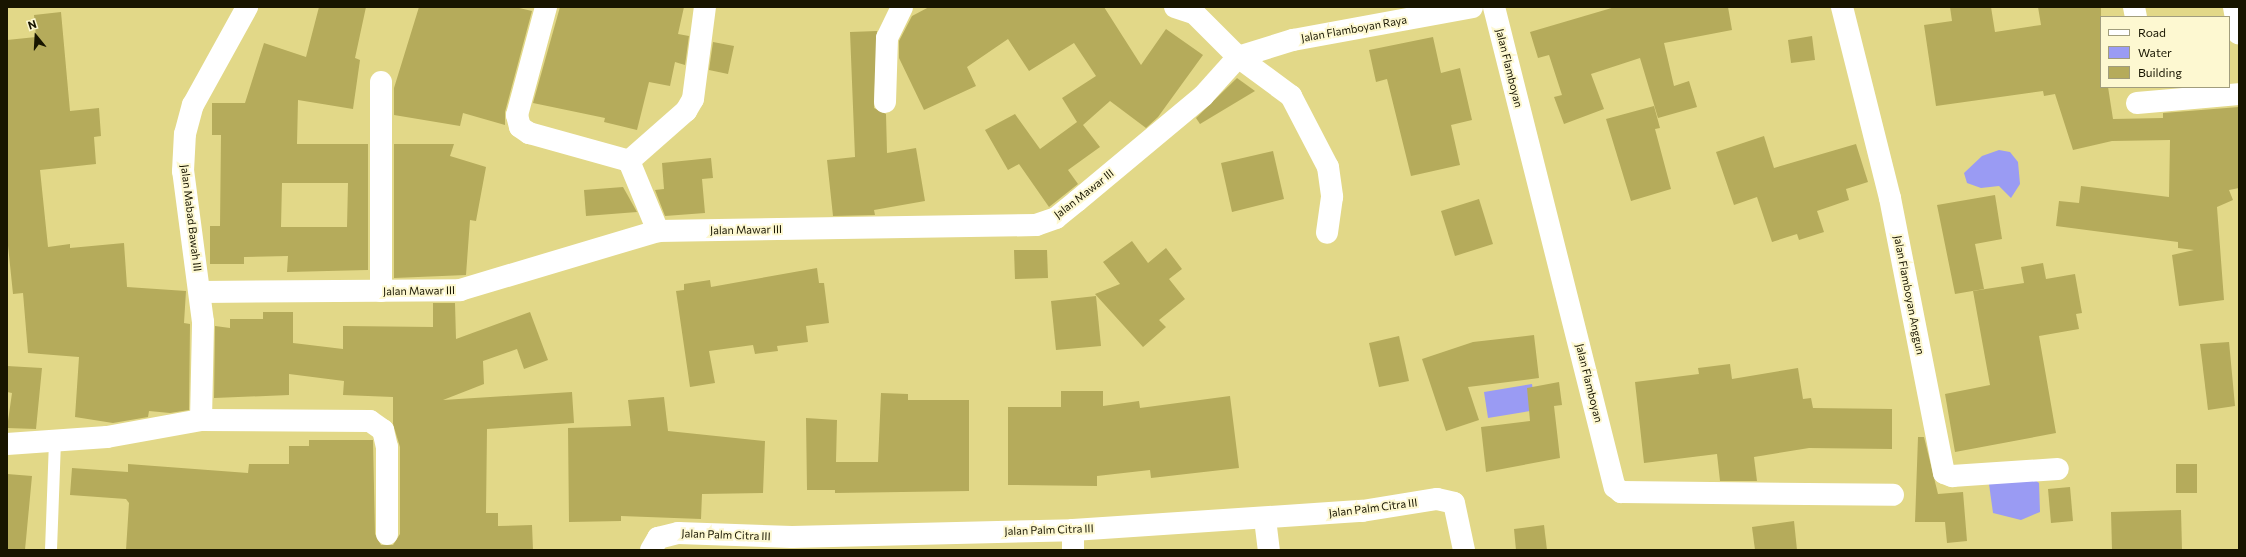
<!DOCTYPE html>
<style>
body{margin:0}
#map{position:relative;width:2246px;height:557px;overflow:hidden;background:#e2d888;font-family:Commissioner,sans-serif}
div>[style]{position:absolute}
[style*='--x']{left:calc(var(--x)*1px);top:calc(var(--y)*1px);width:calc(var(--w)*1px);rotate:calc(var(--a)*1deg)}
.water>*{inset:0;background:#9a9bf3}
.building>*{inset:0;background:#b5ab5b}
.lane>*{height:12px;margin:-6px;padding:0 6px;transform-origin:6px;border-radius:6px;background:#fff}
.street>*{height:22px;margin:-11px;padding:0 11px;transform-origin:11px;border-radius:11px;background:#fff}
span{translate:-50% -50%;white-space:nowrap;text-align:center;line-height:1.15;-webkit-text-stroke:4px #fdf8d1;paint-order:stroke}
.street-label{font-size:11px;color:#181500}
.frame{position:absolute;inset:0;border:8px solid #181500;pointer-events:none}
.legend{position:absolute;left:2100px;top:16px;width:130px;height:72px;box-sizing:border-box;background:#fdf8d1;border:1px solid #a19d7d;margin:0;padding:5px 7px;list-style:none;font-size:12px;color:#181500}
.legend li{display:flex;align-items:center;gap:8px;height:20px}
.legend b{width:20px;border:1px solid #a19d7d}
.north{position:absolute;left:16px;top:16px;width:40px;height:40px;-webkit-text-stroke:3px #fdf8d1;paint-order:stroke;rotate:342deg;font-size:11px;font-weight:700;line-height:16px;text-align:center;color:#181500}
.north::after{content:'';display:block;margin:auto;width:14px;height:18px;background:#181500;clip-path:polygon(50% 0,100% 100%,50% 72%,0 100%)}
</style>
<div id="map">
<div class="water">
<div style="clip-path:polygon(1999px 150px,2010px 152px,2018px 162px,2020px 184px,2011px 198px,1999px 186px,1981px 188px,1967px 183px,1964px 173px,1982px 156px)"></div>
<div style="clip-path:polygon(1532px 384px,1536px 410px,1488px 418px,1484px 392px)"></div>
<div style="clip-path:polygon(2014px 480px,2035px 480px,2039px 483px,2040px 512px,2021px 520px,1993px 513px,1989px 484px)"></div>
</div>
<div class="building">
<div style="clip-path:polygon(evenodd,319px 7px,366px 7px,355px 58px,360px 60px,353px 109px,298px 100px,297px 144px,368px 144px,368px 270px,287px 272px,288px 256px,244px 257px,244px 264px,210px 264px,210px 226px,220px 226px,221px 135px,212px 135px,212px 103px,245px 103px,264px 43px,306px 57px,319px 7px,282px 183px,348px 183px,347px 227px,281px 227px,282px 183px)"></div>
<div style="clip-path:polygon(419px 7px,515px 7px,532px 11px,505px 112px,505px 125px,463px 113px,460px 126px,394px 115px,394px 88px)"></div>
<div style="clip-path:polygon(560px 7px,684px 7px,678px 34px,689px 36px,685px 65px,675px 62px,670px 86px,649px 82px,637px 130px,604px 122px,605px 118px,533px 103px)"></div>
<div style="clip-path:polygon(929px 7px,1104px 7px,1141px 65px,1166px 29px,1203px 55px,1158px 117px,1146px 128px,1110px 101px,1083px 125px,1100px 147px,1068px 170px,1078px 184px,1049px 207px,1019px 164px,1008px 170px,985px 130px,1015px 114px,1040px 149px,1077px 122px,1062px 98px,1096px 76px,1074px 43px,1029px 71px,1008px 39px,967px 67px,976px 86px,924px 110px,899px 58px,899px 41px,912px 16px)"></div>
<div style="clip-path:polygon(1615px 7px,1728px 7px,1732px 30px,1664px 43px,1674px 86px,1689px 81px,1697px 107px,1658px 118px,1640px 58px,1591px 74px,1604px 109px,1564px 124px,1554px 97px,1562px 95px,1549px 55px,1538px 58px,1530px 32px)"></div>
<div style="clip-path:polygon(1950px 7px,1991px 7px,1995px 32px,2041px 25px,2038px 7px,2101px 7px,2101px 87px,2108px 87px,2113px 119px,2163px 118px,2163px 113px,2239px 107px,2239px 188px,2229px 190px,2233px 200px,2217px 207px,2224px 300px,2179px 306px,2172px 255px,2194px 250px,2178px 248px,2178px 242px,2056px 226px,2059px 201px,2079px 203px,2081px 186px,2169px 197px,2170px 140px,2112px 141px,2073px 150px,2055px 94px,2044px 96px,2043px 91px,1936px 106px,1924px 25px,1952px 21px)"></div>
<div style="clip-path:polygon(61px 12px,70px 111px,99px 108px,101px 136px,94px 137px,96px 164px,40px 170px,48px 247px,70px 244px,70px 248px,124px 243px,127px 287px,186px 291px,184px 323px,190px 324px,189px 410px,170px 413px,149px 411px,148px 417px,113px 423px,75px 417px,79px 357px,28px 353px,23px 293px,13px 294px,7px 236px,7px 40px,36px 37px,34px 15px)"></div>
<div style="clip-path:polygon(877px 31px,874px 108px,886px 114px,887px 153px,916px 148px,925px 201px,874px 210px,875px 215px,833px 216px,827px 160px,855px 157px,850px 32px)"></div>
<div style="clip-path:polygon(1812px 36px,1815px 60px,1791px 63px,1788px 40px)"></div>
<div style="clip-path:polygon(1433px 37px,1441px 73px,1460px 68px,1472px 120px,1451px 125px,1460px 165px,1411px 176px,1387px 79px,1376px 82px,1369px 50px)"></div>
<div style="clip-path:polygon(713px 42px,734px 46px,728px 74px,709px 70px)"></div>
<div style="clip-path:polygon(1237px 78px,1255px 91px,1200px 124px,1196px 118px)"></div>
<div style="clip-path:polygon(1654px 106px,1660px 128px,1655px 129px,1671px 189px,1631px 201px,1606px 119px)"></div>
<div style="clip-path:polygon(1764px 136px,1774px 168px,1856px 144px,1868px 182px,1846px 189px,1849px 200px,1817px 211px,1824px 232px,1799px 240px,1797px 234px,1772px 242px,1757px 197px,1734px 205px,1716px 152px)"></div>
<div style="clip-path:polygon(394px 144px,454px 144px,450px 156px,486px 167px,476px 221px,470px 220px,466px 275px,394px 278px)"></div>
<div style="clip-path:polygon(1273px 151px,1284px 199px,1232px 212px,1221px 163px)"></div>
<div style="clip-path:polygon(711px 158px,713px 178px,702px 179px,705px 213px,665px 216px,655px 190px,664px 189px,662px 163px)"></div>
<div style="clip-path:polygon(623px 187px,637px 212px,586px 216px,584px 190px)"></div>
<div style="clip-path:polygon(1995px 195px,2002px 239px,1975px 244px,1984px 289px,1955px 294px,1937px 205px)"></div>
<div style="clip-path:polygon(1479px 199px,1493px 244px,1455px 256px,1441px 211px)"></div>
<div style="clip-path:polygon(1132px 241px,1148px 263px,1166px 248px,1182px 269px,1169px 279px,1185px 299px,1159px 320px,1166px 327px,1143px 347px,1095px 294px,1120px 284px,1103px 262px)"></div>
<div style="clip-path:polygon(1014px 250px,1047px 250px,1048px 278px,1015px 279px)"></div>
<div style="clip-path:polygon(2043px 263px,2046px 279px,2075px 274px,2082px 313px,2076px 314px,2079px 329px,2039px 336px,2056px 433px,1955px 452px,1945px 394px,1990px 385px,1973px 291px,2024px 283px,2021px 267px)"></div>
<div style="clip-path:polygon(817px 268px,819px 283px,824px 283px,829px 323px,806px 326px,808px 342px,777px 346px,778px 351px,755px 354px,753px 345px,709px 351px,715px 383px,690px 387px,676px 291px,684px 290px,684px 284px,710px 280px,711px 287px)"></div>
<div style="clip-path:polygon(1096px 296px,1101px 346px,1056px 350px,1051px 301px)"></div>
<div style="clip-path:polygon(433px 303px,455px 303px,456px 339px,530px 312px,548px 360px,524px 369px,517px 349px,483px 361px,484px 384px,443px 400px,572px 392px,574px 423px,487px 429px,486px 513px,498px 513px,498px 526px,532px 525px,533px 550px,126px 550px,129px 503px,126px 499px,70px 495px,72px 468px,128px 472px,128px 464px,248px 473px,249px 464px,289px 464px,289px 446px,309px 446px,309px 440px,373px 440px,375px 534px,381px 545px,393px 545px,400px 534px,400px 447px,393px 424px,393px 397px,343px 395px,344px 381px,289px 374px,289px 395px,214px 398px,215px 326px,230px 328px,230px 319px,263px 319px,263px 312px,293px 312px,293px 343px,343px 349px,343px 326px,433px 327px)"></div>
<div style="clip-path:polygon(1534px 335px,1539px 378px,1468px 387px,1479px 420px,1446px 431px,1422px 359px,1473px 342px)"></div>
<div style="clip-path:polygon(1399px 336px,1409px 381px,1379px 387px,1369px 343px)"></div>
<div style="clip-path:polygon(2229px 342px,2235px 406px,2208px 410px,2200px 344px)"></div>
<div style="clip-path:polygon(1730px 364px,1732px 379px,1798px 368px,1803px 399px,1811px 398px,1813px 408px,1892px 409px,1892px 449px,1809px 448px,1754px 457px,1757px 481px,1720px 481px,1717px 454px,1644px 463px,1635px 382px,1699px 374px,1698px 368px)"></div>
<div style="clip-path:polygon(7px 366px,42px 368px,36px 429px,7px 428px,12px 393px,7px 392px)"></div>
<div style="clip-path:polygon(1559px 382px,1562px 405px,1554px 406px,1560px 458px,1486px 472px,1481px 427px,1530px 421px,1527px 388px)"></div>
<div style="clip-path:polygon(1061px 391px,1103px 391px,1103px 406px,1139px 401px,1140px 408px,1230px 396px,1239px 468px,1151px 478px,1150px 470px,1097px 476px,1097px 486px,1008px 485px,1008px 407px,1061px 407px)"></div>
<div style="clip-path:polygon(881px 393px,908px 394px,908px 400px,969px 400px,969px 491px,835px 493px,835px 490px,807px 490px,806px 418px,837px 420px,836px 462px,878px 462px)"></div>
<div style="clip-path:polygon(664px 397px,668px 431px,765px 441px,763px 493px,702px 494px,701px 519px,621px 516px,621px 521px,569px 522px,568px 428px,631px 426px,628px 400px)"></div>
<div style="clip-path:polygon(1918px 437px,1924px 437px,1938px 494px,1963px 492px,1967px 541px,1947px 543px,1945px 522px,1915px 522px)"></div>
<div style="clip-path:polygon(2176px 464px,2197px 464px,2197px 493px,2176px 493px)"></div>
<div style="clip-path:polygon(7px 474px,32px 476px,25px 550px,7px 550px)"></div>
<div style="clip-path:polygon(2070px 487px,2073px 521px,2051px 523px,2048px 489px)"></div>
<div style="clip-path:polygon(2181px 510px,2182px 550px,2112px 550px,2111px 512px)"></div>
<div style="clip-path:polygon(1794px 521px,1797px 550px,1755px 550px,1752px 527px)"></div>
<div style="clip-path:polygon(1544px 525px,1547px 550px,1516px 550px,1514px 529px)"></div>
</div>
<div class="lane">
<div style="--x:51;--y:550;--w:108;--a:-87.9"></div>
</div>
<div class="street">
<div style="--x:546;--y:7;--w:112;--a:105"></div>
<div style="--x:517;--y:115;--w:12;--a:76"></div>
<div style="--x:520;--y:127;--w:11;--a:34"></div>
<div style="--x:529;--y:133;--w:104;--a:15.6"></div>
<div style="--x:629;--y:161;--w:76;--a:67.5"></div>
<div style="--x:1175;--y:7;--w:20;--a:18"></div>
<div style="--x:1194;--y:13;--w:62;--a:45"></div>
<div style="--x:1238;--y:57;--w:66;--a:36.3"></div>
<div style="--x:1291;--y:96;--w:80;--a:62.5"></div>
<div style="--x:1328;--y:167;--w:30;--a:82"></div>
<div style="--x:1332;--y:197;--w:36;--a:98"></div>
<div style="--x:1494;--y:7;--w:495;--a:75.9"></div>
<div style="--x:1615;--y:487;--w:8;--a:40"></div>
<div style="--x:1621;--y:492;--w:272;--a:0.6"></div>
<div style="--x:1842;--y:7;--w:197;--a:75.9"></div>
<div style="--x:1890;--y:198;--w:280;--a:78.9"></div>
<div style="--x:1944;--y:473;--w:9;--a:21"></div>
<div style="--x:1952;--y:476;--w:106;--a:-3.8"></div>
<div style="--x:2134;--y:7;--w:10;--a:79"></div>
<div style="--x:2234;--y:7;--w:27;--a:80"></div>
<div style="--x:381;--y:82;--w:209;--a:90"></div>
<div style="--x:885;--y:102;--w:64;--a:-88.2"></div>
<div style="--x:887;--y:38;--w:34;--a:-64"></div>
<div style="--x:2137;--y:103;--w:102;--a:-5"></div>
<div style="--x:629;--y:161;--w:76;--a:-41.3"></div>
<div style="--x:686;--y:111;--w:14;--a:-60"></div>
<div style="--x:693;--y:99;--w:93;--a:-82.6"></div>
<div style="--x:200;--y:292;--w:260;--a:-0.4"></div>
<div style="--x:460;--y:290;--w:207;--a:-16.6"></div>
<div style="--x:658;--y:231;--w:378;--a:-0.9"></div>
<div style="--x:1036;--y:225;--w:21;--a:-19"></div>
<div style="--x:1056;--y:218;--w:27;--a:-39"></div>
<div style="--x:1077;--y:201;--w:164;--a:-39.8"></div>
<div style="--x:1203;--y:96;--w:52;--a:-48.1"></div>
<div style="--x:1238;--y:57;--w:58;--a:-17.2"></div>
<div style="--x:1293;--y:40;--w:182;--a:-10.4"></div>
<div style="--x:201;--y:420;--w:98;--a:-88.8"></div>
<div style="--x:203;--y:322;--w:152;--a:-97.5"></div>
<div style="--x:183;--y:171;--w:37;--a:-87"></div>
<div style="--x:185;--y:134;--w:30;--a:-75"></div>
<div style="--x:193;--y:105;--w:112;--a:-61.1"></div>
<div style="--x:7;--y:444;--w:100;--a:-4"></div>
<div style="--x:107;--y:437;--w:96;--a:-10.3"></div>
<div style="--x:201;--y:420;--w:169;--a:0.3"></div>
<div style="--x:370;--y:421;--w:16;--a:35"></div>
<div style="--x:383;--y:430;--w:17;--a:77"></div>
<div style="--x:387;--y:447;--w:87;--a:90"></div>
<div style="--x:1265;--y:519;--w:31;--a:83"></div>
<div style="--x:1073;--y:530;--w:20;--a:90"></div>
<div style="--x:651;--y:550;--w:14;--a:-60"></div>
<div style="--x:658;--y:538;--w:21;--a:-14"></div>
<div style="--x:678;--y:533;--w:114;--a:2"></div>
<div style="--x:792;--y:537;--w:281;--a:-1.4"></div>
<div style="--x:1073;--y:530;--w:290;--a:-3.8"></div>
<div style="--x:1362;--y:511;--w:76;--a:-9.1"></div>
<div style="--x:1437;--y:499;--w:17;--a:13"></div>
<div style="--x:1454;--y:503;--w:48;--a:78"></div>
</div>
<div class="street-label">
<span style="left:1354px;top:29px;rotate:-10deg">Jalan Flamboyan Raya</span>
<span style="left:1509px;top:68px;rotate:76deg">Jalan Flamboyan</span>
<span style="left:1084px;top:194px;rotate:-38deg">Jalan Mawar III</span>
<span style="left:191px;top:218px;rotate:83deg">Jalan Mabad Bawah III</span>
<span style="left:746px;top:230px;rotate:-1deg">Jalan Mawar III</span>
<span style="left:419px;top:291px;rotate:-1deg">Jalan Mawar III</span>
<span style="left:1909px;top:295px;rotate:79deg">Jalan Flamboyan Anggun</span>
<span style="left:1589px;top:383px;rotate:76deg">Jalan Flamboyan</span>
<span style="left:1373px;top:508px;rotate:-7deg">Jalan Palm Citra III</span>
<span style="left:1049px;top:530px;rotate:-2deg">Jalan Palm Citra III</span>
<span style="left:726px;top:535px;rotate:2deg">Jalan Palm Citra III</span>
</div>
<div class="frame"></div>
<ul class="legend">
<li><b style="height:5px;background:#fff"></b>Road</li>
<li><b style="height:11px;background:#9a9bf3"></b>Water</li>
<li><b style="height:11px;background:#b5ab5b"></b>Building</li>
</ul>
<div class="north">N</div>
</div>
